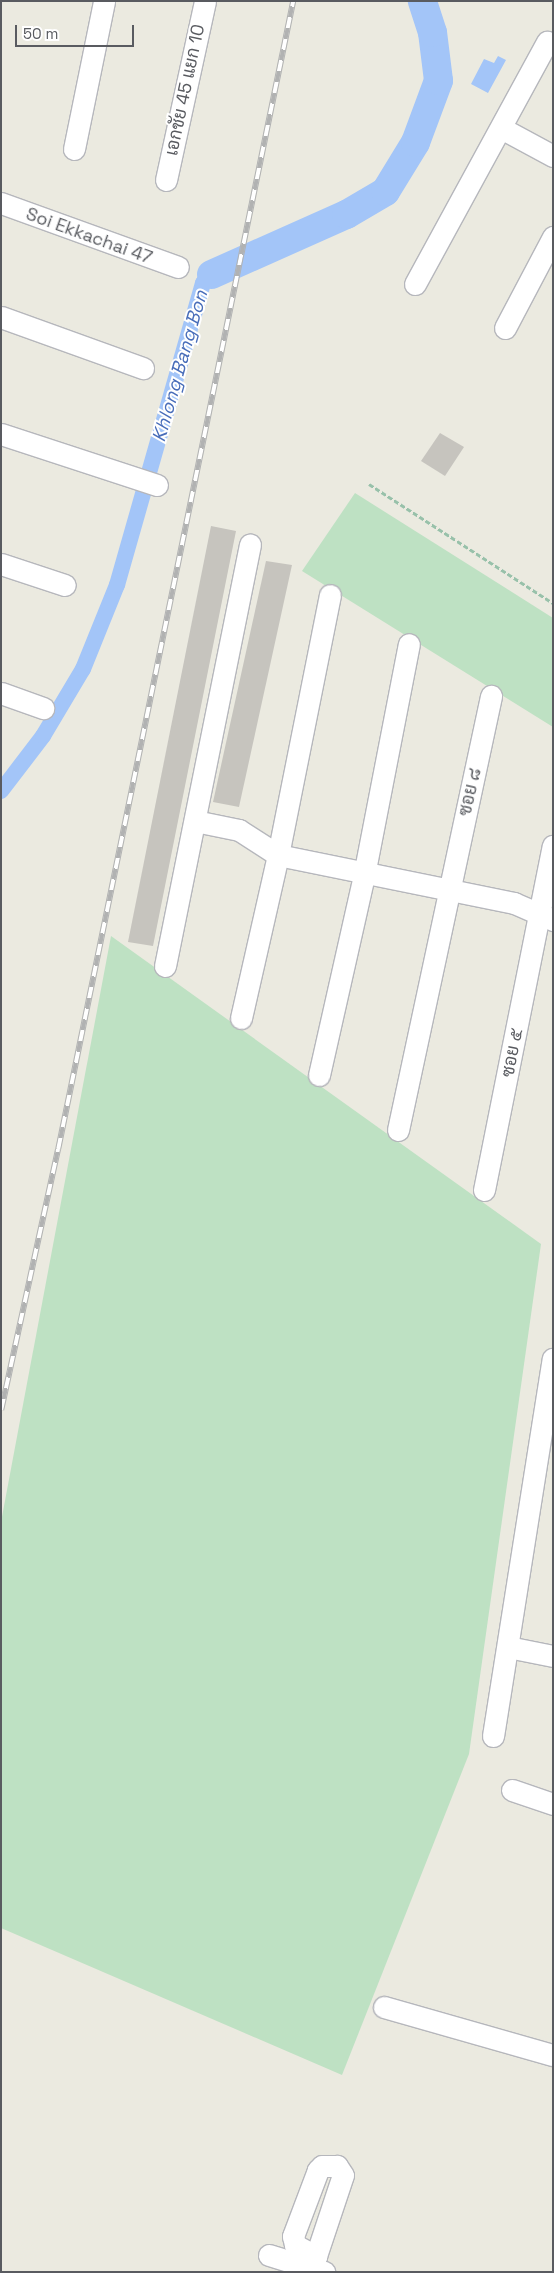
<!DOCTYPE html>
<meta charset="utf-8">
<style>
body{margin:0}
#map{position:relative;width:554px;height:2273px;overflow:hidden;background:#ebeae0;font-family:"Space Grotesk",Sarabun,sans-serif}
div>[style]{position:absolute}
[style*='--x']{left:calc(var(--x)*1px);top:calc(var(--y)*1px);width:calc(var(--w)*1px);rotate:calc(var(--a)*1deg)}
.green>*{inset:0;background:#bee1c3}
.water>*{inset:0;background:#a3c5f8}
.canal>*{height:16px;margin:-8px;padding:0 8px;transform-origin:8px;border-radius:8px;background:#a3c5f8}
.river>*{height:29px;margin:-14.5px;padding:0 14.5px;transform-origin:14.5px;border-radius:14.5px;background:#a3c5f8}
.building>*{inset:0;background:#c6c4be}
.path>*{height:3px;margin-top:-1.5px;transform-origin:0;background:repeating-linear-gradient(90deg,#98c1aa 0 5px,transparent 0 7.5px)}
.roads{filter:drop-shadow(1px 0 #b6b7bc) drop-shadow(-1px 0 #b6b7bc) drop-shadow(0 1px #b6b7bc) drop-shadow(0 -1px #b6b7bc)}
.minor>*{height:21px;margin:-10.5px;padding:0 10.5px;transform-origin:10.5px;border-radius:10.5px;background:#fff}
.rail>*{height:5.5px;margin-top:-2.75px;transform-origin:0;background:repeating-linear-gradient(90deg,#fff 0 11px,#b1b2b2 0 22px);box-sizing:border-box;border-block:1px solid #b1b2b2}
span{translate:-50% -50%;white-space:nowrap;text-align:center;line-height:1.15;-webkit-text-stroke:4px #fff;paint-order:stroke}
.street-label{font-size:18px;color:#595b60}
.water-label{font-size:19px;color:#486db9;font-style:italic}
.frame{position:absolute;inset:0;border:2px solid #595b60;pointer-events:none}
.scale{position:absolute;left:15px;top:25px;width:119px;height:22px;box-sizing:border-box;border:2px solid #595b60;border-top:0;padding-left:6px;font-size:15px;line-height:18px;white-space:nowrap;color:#595b60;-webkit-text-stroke:4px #fff;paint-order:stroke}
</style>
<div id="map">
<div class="green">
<div style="clip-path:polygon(355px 493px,553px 618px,553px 727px,302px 571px)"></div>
<div style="clip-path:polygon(111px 936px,541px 1244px,469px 1754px,342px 2075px,1px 1928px,1px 1522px)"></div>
</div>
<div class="water">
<div style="clip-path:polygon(498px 56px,506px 60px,488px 93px,471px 84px,484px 59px,494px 63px)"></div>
</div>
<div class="canal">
<div style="--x:1;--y:791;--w:69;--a:-52.6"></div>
<div style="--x:43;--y:736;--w:78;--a:-59.2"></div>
<div style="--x:83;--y:669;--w:91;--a:-68"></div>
<div style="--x:117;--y:585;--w:314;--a:-74.1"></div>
<div style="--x:203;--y:283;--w:12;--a:-48"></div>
</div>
<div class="river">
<div style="--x:211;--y:274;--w:148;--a:-24"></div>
<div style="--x:346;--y:214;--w:45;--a:-30.5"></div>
<div style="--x:385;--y:191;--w:57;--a:-58.5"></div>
<div style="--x:415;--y:142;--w:66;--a:-69.6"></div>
<div style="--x:438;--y:80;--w:48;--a:-97.1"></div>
<div style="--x:432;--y:32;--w:33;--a:-108"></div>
</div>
<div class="building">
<div style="clip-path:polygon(440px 433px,464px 447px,445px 476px,421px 461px)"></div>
<div style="clip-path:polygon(211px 526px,236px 531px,153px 946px,128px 942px)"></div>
<div style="clip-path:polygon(266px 561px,292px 565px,239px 807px,213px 802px)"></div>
</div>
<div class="path">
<div style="--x:369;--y:484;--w:219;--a:32.9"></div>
</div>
<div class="roads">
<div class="minor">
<div style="--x:501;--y:128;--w:59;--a:28.3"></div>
<div style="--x:74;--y:149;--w:151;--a:-78.5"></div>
<div style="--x:166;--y:180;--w:183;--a:-77.7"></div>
<div style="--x:1;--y:203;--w:188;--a:19.9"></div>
<div style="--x:415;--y:284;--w:276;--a:-61.4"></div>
<div style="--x:1;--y:317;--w:151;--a:19.8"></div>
<div style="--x:505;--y:328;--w:103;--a:-62.2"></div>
<div style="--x:1;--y:434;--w:164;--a:18.1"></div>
<div style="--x:1;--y:564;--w:67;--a:18.2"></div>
<div style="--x:1;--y:693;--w:45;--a:19.7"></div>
<div style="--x:195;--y:821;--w:45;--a:11.6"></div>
<div style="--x:239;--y:830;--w:46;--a:32.7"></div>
<div style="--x:278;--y:855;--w:241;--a:11.5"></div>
<div style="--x:514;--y:903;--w:43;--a:23.6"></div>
<div style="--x:165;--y:966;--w:430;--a:-78.6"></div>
<div style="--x:241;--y:1018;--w:167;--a:-77.2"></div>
<div style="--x:278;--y:855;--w:265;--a:-78.7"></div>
<div style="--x:319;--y:1075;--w:205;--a:-77.3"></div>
<div style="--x:364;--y:875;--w:235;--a:-79"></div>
<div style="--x:398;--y:1130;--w:444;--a:-77.9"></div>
<div style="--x:484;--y:1190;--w:351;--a:-78.7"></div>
<div style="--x:508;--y:1647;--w:46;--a:11.3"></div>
<div style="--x:493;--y:1736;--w:382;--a:-81"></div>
<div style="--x:512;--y:1790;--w:43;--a:18.9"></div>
<div style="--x:384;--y:2007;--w:176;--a:15.9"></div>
<div style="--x:269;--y:2255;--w:58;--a:17.2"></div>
<div style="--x:311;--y:2268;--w:13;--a:-67"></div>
<div style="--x:316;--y:2256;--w:85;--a:-71.6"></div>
<div style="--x:343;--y:2175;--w:11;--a:-124"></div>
<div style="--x:337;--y:2166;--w:15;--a:180"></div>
<div style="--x:322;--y:2166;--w:6;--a:135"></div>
<div style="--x:318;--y:2170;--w:71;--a:110.7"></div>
<div style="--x:293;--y:2236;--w:9;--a:77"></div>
<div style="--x:295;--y:2245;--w:24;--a:28"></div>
</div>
</div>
<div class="rail">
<div style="--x:1;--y:1410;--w:267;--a:-77.7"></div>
<div style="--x:58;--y:1149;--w:1172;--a:-78.43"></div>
</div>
<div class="street-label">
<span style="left:185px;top:90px;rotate:-78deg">เอกชัย 45 แยก 10</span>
<span style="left:89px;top:236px;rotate:20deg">Soi Ekkachai 47</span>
<span style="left:470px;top:792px;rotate:-77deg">ซอย ๘</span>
<span style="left:512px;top:1053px;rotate:-79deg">ซอย ๕</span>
</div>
<div class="water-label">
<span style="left:180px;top:366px;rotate:-74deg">Khlong Bang Bon</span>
</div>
<div class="frame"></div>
<div class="scale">50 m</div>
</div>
